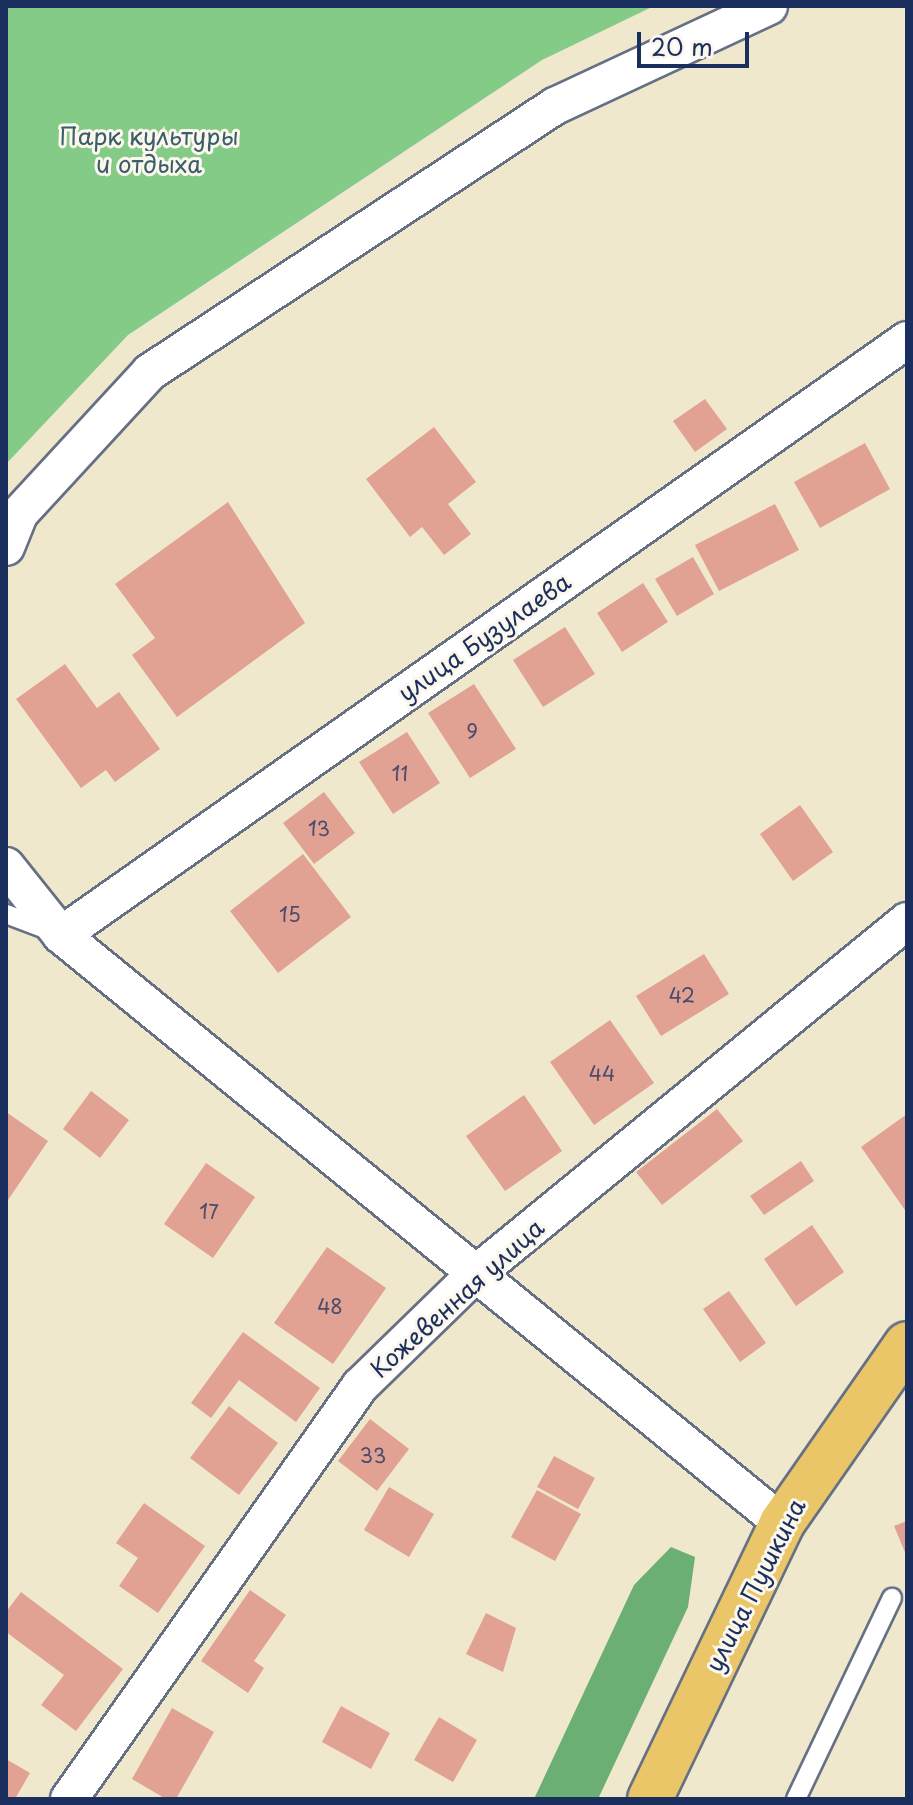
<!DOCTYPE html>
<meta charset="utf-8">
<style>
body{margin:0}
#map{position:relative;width:913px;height:1805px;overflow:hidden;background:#efe8cd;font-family:"Playpen Sans",sans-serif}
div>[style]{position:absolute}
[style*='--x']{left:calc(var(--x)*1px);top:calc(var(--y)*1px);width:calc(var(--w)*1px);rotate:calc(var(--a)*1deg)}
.green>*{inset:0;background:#84cb87}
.forest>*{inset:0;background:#6baf74}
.building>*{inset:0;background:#e1a294}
.roads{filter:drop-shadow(2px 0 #657085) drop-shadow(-2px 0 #657085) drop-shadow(0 2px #657085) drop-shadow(0 -2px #657085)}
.service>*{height:18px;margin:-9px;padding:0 9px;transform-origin:9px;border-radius:9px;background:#fff}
.minor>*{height:36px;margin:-18px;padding:0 18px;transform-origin:18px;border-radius:18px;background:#fff}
.primary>*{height:44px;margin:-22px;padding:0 22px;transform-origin:22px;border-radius:22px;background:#ebc669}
span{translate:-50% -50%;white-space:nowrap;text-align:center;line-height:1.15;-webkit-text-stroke:6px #fbf7ec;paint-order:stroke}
.number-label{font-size:20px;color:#4c4c6c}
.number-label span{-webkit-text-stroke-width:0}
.park-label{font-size:24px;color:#3a5e6a}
.street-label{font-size:24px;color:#1b2f5e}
.frame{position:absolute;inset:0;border:8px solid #1b2f5e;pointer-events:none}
.scale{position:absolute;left:637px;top:32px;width:112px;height:36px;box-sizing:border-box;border:4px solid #1b2f5e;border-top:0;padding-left:10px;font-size:24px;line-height:28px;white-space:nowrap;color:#1b2f5e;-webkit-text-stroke:6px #fbf7ec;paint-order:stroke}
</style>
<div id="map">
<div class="green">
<div style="clip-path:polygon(6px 6px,654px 6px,542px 60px,128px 335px,6px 464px)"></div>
</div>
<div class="forest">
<div style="clip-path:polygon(671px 1547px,695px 1557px,688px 1607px,598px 1799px,534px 1799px,634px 1585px)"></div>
</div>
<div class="building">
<div style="clip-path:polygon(705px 399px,727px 429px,695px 452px,673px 421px)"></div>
<div style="clip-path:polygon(434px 427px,476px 482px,448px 504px,471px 534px,444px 555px,422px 527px,410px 537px,366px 479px)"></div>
<div style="clip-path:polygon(865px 443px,890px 489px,820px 528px,794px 482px)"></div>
<div style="clip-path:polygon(228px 502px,305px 623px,177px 717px,132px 655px,155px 638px,115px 584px)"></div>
<div style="clip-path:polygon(775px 504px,799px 550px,719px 591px,695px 545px)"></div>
<div style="clip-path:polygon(693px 557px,714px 594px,677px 616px,655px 579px)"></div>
<div style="clip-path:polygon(643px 583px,668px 622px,622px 652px,597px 613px)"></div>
<div style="clip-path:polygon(565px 627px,595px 674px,543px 707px,513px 660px)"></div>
<div style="clip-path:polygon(65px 664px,97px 708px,119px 692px,160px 749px,115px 782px,106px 770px,81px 788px,16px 699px)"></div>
<div style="clip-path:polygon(474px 684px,516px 749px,470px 778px,428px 713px)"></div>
<div style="clip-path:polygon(407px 732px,440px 783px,393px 814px,359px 762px)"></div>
<div style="clip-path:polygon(324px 792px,355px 833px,314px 864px,283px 823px)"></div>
<div style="clip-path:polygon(800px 805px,833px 852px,793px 881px,760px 834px)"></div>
<div style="clip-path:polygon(303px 854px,351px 917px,278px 973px,230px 911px)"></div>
<div style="clip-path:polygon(704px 954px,729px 994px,661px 1036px,636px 996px)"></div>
<div style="clip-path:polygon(610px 1020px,654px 1083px,594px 1125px,550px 1062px)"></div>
<div style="clip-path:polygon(91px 1091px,129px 1120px,100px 1158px,63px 1129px)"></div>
<div style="clip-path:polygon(524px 1095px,562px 1151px,505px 1191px,466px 1136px)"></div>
<div style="clip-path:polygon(717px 1109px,743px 1141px,662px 1205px,636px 1172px)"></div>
<div style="clip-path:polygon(6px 1112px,48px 1141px,6px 1203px)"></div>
<div style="clip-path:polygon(907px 1114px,907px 1213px,861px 1147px)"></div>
<div style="clip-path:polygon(801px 1161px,814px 1181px,764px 1215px,750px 1196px)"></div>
<div style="clip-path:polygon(206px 1163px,255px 1197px,213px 1258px,164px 1224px)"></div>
<div style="clip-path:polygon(812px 1225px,844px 1272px,796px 1306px,764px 1259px)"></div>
<div style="clip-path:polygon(327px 1247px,386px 1288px,333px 1364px,274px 1323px)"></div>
<div style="clip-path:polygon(729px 1291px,766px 1343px,740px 1362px,703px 1309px)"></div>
<div style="clip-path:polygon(243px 1332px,320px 1388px,296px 1422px,239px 1380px,211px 1418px,191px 1403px)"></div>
<div style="clip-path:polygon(229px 1406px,278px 1443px,239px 1495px,190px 1458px)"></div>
<div style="clip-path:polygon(370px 1419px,409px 1449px,377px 1491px,338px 1461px)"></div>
<div style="clip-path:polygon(554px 1456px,595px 1478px,578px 1509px,537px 1487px)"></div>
<div style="clip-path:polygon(389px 1487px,434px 1514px,409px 1557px,364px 1530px)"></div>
<div style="clip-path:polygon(537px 1490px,581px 1514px,555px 1561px,511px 1537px)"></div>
<div style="clip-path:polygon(144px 1503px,205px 1546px,158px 1613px,119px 1586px,138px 1558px,116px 1543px)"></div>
<div style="clip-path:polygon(907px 1521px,907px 1557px,894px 1526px)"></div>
<div style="clip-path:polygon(250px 1590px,286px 1615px,254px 1661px,264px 1668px,248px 1693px,201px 1661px)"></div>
<div style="clip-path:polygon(21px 1592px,123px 1669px,76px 1731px,41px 1705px,64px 1675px,6px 1632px,6px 1612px)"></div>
<div style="clip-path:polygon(486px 1613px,516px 1628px,503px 1672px,466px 1654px)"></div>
<div style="clip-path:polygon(341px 1706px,390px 1733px,371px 1769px,322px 1742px)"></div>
<div style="clip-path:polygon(172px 1708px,214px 1732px,176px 1799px,166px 1799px,132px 1779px)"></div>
<div style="clip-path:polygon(439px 1717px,477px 1740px,453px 1782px,414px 1760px)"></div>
<div style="clip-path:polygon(6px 1759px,30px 1773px,15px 1799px,6px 1799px)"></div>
</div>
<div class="roads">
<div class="service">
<div style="--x:6;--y:914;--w:48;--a:20.7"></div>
<div style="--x:796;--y:1799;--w:223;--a:-64.5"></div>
</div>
<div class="minor">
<div style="--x:6;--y:547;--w:35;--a:-68"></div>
<div style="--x:19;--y:514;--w:193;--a:-47.3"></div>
<div style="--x:150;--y:372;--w:485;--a:-33.3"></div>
<div style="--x:555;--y:106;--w:236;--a:-25"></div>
<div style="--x:6;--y:866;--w:88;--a:51.4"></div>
<div style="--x:61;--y:935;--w:930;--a:39.2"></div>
<div style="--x:61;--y:935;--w:1034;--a:-35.12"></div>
<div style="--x:69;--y:1799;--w:505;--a:-54.83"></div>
<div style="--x:360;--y:1386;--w:156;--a:-44.2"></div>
<div style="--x:472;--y:1277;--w:562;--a:-39.3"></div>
</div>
<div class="primary">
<div style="--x:650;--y:1799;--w:306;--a:-64.4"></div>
<div style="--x:782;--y:1523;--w:218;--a:-55.1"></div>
</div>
</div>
<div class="number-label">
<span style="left:472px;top:731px">9</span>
<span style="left:400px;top:773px">11</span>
<span style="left:319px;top:828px">13</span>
<span style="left:290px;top:914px">15</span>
<span style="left:682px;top:995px">42</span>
<span style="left:602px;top:1073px">44</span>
<span style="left:209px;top:1211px">17</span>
<span style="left:330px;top:1306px">48</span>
<span style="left:373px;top:1455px">33</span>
</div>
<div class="park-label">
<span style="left:149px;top:150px">Парк культуры<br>и отдыха</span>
</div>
<div class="street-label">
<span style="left:484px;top:637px;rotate:-35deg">улица Бузулаева</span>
<span style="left:457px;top:1298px;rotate:-42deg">Кожевенная улица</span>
<span style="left:755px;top:1585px;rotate:-63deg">улица Пушкина</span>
</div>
<div class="frame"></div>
<div class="scale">20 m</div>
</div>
